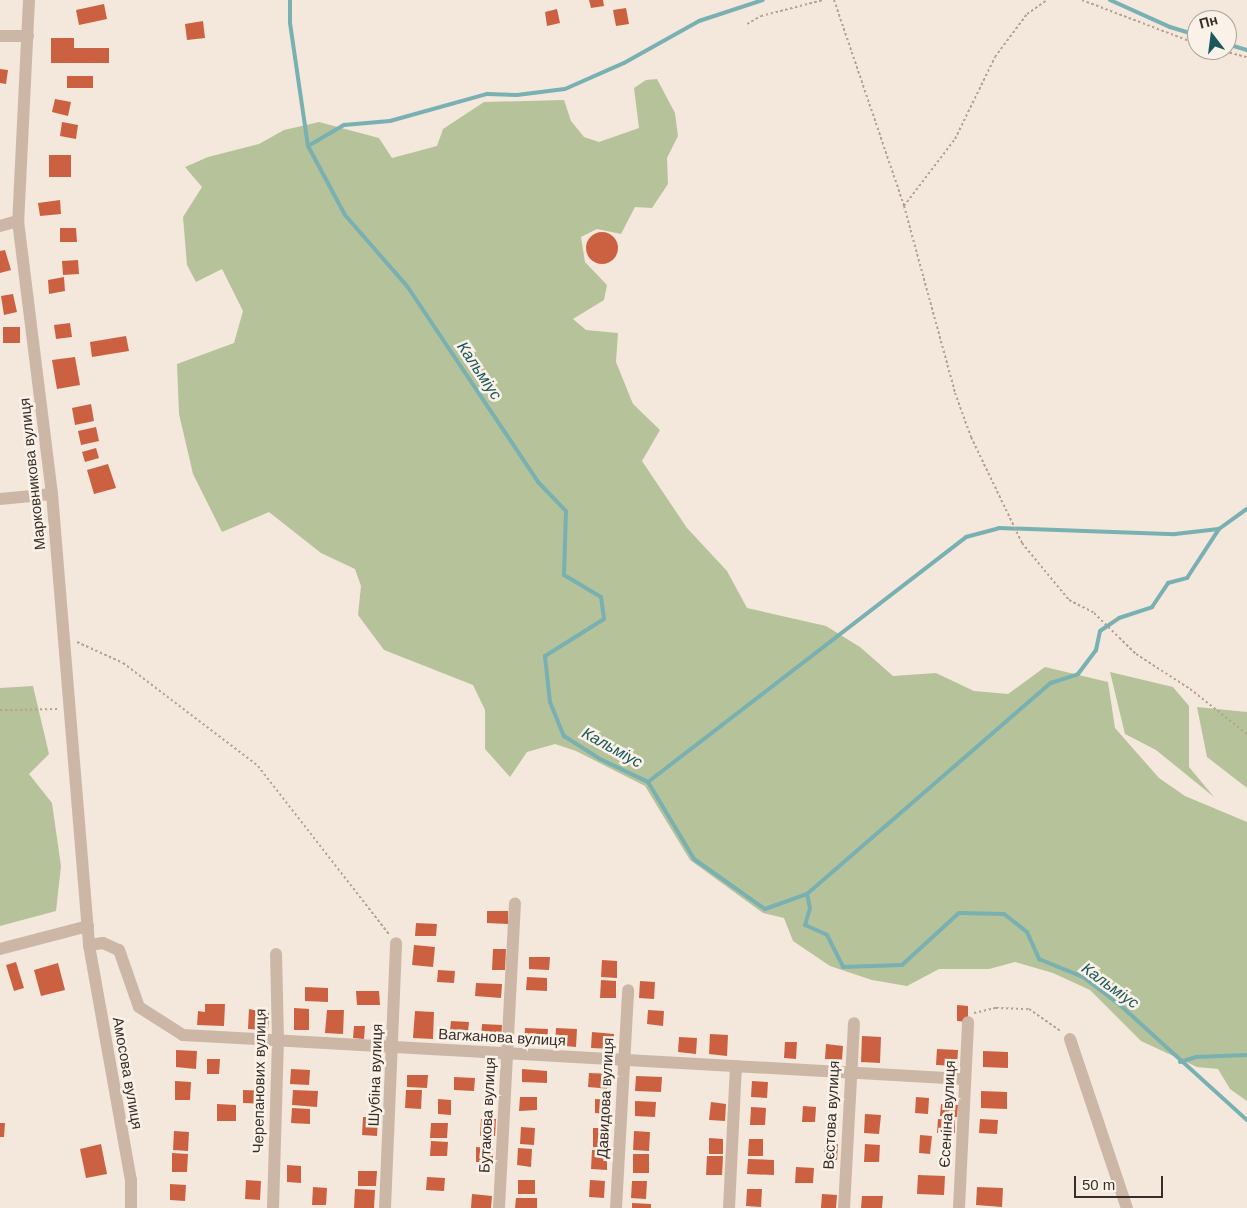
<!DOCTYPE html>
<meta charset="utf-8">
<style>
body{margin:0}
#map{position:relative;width:1247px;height:1208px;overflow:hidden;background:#f3e8db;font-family:Arial,sans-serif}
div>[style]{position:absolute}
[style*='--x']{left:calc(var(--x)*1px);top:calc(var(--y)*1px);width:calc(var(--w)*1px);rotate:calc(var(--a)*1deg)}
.green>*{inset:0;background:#b6c39a}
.stream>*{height:4px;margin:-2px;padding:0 2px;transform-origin:2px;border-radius:2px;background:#79b0b2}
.building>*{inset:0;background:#cc6141}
.round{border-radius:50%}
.path>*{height:2px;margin-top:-1px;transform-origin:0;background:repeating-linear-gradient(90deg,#b8a191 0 2.5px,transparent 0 5px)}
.minor>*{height:12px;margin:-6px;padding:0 6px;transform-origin:6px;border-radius:6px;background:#ccb7a7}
span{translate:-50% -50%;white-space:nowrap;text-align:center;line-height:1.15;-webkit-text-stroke:5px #faf2e8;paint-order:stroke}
.street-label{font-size:15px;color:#382d28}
.water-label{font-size:16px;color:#1b585c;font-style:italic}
.north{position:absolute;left:1187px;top:10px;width:50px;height:50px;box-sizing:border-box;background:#faf2e8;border:1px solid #aca39b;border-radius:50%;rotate:345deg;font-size:14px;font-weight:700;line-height:20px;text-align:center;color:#382d28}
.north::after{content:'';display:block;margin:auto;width:18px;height:22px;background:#1b585c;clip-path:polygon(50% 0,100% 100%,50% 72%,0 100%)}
.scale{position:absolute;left:1074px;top:1176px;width:89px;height:22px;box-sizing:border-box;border:2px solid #382d28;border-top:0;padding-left:6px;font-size:15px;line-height:18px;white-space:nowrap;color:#382d28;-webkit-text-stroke:4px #faf2e8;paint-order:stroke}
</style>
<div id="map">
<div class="green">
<div style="clip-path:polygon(657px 79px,675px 113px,678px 136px,667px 158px,668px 184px,652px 208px,635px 207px,621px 234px,597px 229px,581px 237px,585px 262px,607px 285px,604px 300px,573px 319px,586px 330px,618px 333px,616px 362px,633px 404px,660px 430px,642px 461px,687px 528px,727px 571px,747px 608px,826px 626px,860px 647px,893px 676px,936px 673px,974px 691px,1008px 694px,1045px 667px,1108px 682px,1115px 728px,1159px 778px,1185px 796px,1247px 822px,1247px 1101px,1230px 1089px,1218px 1069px,1197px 1067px,1141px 1041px,1090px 990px,1053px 973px,1015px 962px,989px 969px,939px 969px,907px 986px,872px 980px,830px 966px,793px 941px,784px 918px,763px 913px,690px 860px,645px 786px,576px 751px,555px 744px,527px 752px,510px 777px,485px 749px,485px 710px,473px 685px,384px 650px,358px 615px,361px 586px,355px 569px,321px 553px,269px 512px,222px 532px,193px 474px,179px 414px,177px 364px,234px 343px,243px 311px,222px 269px,196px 282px,187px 265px,183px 217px,202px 187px,185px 167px,208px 157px,259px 144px,284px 130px,319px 122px,379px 138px,392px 158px,437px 146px,443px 129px,484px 102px,564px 100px,571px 121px,584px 137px,599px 142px,639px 128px,634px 88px,646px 80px)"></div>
<div style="clip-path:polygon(1110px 672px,1173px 687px,1189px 706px,1189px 767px,1214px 797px,1156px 750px,1125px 734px)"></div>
<div style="clip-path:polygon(33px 686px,49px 754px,29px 774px,52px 803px,61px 866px,56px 911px,0 926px,0 688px)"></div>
<div style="clip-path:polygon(1197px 707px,1247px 712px,1247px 788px,1207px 757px)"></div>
</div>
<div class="stream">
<div style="--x:290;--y:0;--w:23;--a:90"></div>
<div style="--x:290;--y:23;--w:124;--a:81.7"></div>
<div style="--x:308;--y:146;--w:78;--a:61.8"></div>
<div style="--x:345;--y:215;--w:94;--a:48.9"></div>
<div style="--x:407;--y:286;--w:236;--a:56.2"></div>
<div style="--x:538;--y:482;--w:40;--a:46"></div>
<div style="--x:566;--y:511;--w:64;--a:91.8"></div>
<div style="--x:564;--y:575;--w:43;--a:30.7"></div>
<div style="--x:601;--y:597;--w:22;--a:82"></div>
<div style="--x:604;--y:619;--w:70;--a:147.9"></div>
<div style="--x:545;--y:656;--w:46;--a:83.8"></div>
<div style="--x:550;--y:702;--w:37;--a:68"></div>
<div style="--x:564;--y:736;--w:43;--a:32.6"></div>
<div style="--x:600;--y:759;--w:53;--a:25.6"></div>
<div style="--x:648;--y:782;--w:90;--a:59.1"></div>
<div style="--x:694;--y:859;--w:87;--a:35.2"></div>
<div style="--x:765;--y:909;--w:45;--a:-19.7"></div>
<div style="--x:807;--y:894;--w:14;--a:78"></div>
<div style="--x:810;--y:908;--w:18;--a:106"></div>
<div style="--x:805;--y:925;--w:24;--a:24"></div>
<div style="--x:827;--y:935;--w:36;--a:63"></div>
<div style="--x:843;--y:967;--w:59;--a:-1.9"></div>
<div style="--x:902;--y:965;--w:77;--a:-42.4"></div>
<div style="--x:959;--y:913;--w:45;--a:1.3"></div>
<div style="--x:1004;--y:914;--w:29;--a:38"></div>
<div style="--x:1027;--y:932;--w:30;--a:66"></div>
<div style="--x:1039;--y:959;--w:48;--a:22.2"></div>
<div style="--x:1083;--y:977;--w:46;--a:37.1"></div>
<div style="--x:1120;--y:1005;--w:171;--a:42.2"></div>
<div style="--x:1110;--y:0;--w:66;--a:24.2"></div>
<div style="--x:1170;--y:27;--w:28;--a:17"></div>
<div style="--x:1227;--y:44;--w:21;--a:17"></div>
<div style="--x:308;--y:146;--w:42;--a:-30.3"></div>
<div style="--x:344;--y:125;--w:46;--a:-5"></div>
<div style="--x:390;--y:121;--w:101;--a:-15.6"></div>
<div style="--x:487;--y:94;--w:30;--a:2"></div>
<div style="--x:517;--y:95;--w:48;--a:-7.1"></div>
<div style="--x:565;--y:89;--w:64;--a:-23.8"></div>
<div style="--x:624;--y:63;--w:86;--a:-29.2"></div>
<div style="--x:699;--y:21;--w:67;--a:-18.2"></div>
<div style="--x:648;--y:782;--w:401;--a:-37.6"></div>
<div style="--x:966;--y:537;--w:34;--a:-15"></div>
<div style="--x:999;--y:528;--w:176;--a:2"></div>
<div style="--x:1175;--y:534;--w:44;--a:-6.5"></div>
<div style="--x:1219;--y:529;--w:34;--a:-36"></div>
<div style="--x:807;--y:894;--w:323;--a:-40.9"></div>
<div style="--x:1051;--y:683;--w:28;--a:-18"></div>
<div style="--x:1078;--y:674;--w:30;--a:-53"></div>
<div style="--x:1096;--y:650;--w:19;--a:-78"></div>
<div style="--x:1100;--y:631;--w:23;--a:-34"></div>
<div style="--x:1119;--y:618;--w:35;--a:-18"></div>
<div style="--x:1152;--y:607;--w:29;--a:-56"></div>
<div style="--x:1168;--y:583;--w:20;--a:-15"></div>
<div style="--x:1187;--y:578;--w:59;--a:-56.9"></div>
<div style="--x:1180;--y:1062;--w:17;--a:-17"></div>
<div style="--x:1196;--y:1057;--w:51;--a:-2.2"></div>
</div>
<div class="building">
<div style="clip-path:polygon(589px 0,603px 0,604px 6px,591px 8px)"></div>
<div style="clip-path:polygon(104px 4px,107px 19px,79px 25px,76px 10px)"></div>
<div style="clip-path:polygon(626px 8px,629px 24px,616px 26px,613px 10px)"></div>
<div style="clip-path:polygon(557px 9px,560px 23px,547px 26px,545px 12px)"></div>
<div style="clip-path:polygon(203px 21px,205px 38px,187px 40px,185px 24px)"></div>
<div style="clip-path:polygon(51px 38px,74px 38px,74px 48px,109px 48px,109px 63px,51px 63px)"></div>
<div style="clip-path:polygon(0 69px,8px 70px,6px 84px,0 83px)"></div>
<div style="clip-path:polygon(67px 76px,93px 76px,93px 88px,67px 88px)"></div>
<div style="clip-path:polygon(55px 99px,71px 102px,68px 116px,52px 112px)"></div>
<div style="clip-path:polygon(62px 122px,78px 125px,76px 139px,60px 136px)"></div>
<div style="clip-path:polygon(49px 155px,71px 155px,71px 177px,49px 177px)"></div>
<div style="clip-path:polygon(60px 200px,61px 214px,40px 216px,38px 203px)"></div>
<div style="clip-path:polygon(60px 228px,76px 228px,77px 242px,60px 242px)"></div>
<div class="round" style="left:586px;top:232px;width:32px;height:32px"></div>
<div style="clip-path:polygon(5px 250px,11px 270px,0 273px,0 251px)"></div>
<div style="clip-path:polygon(78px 260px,79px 274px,63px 275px,62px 261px)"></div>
<div style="clip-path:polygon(64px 277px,65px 291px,49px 294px,48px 280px)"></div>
<div style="clip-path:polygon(13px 294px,17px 312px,4px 315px,1px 296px)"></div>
<div style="clip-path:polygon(70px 323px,72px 337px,56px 339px,54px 325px)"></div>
<div style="clip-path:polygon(3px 327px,20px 327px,20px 343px,3px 343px)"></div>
<div style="clip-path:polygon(126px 336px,129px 351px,92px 357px,90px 342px)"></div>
<div style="clip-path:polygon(75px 357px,80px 385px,57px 389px,52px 360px)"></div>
<div style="clip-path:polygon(91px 404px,94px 421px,75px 425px,72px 408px)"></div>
<div style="clip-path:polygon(96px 427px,99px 441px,81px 445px,78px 431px)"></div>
<div style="clip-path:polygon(96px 448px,99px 458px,85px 462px,82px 452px)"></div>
<div style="clip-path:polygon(108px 464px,116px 488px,94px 494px,87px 470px)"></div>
<div style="clip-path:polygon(487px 911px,508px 911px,508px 924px,487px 923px)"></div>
<div style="clip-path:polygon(416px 923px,437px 924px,436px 936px,415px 936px)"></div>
<div style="clip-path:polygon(414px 945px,435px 947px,433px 967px,412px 965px)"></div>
<div style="clip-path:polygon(493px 949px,506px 949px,505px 970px,492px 970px)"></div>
<div style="clip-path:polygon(529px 957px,550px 957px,549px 970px,529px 969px)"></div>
<div style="clip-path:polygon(602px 960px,617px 961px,617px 978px,601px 977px)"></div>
<div style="clip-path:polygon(16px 962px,24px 988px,14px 991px,6px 965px)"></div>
<div style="clip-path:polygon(58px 963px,65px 990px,41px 996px,34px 970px)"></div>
<div style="clip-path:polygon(438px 970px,455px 971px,454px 983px,437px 982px)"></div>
<div style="clip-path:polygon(527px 977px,547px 978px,547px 991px,526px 990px)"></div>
<div style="clip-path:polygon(601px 980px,616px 981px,616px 998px,600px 998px)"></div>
<div style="clip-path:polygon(640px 981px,655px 982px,654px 999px,639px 998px)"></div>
<div style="clip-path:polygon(476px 983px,502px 984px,501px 998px,475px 996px)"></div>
<div style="clip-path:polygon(305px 987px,328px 988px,328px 1002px,305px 1001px)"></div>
<div style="clip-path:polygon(356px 991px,379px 991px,380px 1005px,357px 1005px)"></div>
<div style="clip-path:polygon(205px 1004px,225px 1004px,224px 1026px,197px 1025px,198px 1011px,205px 1012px)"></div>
<div style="clip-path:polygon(957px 1005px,968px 1006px,968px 1022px,957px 1021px)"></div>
<div style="clip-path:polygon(294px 1008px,309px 1009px,309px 1030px,294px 1030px)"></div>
<div style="clip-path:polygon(249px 1009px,269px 1013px,268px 1030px,248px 1029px)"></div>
<div style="clip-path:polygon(327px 1010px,344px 1010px,343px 1034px,325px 1033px)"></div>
<div style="clip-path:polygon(648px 1010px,664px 1011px,663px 1026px,647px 1024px)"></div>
<div style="clip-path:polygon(415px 1011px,434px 1012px,433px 1039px,413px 1038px)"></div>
<div style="clip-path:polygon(451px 1021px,469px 1022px,467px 1041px,449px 1039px)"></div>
<div style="clip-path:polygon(482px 1024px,502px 1025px,501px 1042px,481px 1041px)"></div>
<div style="clip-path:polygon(354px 1026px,365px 1026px,364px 1039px,353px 1038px)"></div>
<div style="clip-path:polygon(525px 1028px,548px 1029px,547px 1045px,524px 1044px)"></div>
<div style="clip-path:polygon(556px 1028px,577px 1029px,576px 1047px,555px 1045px)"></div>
<div style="clip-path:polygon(592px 1032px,614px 1034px,613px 1049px,591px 1048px)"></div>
<div style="clip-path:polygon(710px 1034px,728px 1035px,727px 1056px,709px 1054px)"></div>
<div style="clip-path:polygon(862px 1036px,881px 1037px,880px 1063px,861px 1062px)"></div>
<div style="clip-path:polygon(679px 1037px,697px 1038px,696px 1054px,678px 1052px)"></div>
<div style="clip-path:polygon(785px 1042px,797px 1042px,796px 1059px,784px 1058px)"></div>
<div style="clip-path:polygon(826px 1044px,843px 1046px,842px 1060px,825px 1059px)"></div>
<div style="clip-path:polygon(937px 1049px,958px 1050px,957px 1066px,936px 1065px)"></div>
<div style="clip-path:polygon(176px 1050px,197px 1051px,196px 1069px,176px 1067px)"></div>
<div style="clip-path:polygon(983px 1051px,1008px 1052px,1008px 1068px,983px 1067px)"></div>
<div style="clip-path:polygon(207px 1059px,220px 1059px,219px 1074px,207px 1074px)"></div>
<div style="clip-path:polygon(291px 1069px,310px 1070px,309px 1085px,290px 1084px)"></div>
<div style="clip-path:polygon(522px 1069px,547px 1071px,547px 1083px,522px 1082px)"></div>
<div style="clip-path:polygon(589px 1073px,612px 1074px,611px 1089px,588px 1087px)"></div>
<div style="clip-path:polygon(407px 1075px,428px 1075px,427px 1088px,407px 1087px)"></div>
<div style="clip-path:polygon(636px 1076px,662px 1077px,661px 1092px,635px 1091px)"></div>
<div style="clip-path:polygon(454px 1077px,475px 1078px,474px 1091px,454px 1090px)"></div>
<div style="clip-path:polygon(175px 1081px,191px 1082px,190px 1100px,175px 1100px)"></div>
<div style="clip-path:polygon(752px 1081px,768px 1082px,767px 1098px,751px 1097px)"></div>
<div style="clip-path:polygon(243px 1090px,265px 1091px,264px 1104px,243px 1103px)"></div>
<div style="clip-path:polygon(293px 1090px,318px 1091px,317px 1107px,292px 1105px)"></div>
<div style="clip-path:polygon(406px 1090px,422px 1090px,421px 1109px,405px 1108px)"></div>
<div style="clip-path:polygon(981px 1091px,1007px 1092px,1007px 1109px,981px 1108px)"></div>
<div style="clip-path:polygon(520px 1097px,537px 1097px,537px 1110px,519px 1111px)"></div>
<div style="clip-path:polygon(916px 1097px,929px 1098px,928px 1114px,915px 1113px)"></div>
<div style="clip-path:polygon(438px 1099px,451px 1100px,451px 1115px,438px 1114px)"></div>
<div style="clip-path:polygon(595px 1099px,611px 1100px,611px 1114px,595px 1113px)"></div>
<div style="clip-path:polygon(635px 1101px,656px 1102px,655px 1117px,635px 1116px)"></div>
<div style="clip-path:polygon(711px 1102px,726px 1104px,725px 1121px,709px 1120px)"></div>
<div style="clip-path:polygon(217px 1104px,236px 1105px,236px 1121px,217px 1121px)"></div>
<div style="clip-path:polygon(941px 1104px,958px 1105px,957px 1117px,940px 1116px)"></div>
<div style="clip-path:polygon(803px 1106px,816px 1107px,815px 1122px,802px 1122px)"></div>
<div style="clip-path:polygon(751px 1107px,766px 1108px,765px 1125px,750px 1125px)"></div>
<div style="clip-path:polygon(292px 1108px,310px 1109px,310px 1124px,291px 1123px)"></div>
<div style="clip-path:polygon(865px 1114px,881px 1115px,879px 1134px,864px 1133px)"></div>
<div style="clip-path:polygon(363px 1117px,378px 1117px,377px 1136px,362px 1135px)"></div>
<div style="clip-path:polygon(481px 1119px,496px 1119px,495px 1136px,480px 1136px)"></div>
<div style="clip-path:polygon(938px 1119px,955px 1120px,955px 1133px,937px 1133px)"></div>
<div style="clip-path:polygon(980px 1119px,998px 1120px,997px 1134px,979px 1133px)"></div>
<div style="clip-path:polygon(0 1123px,5px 1123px,4px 1137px,0 1137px)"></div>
<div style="clip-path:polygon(431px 1123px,448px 1123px,447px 1138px,430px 1138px)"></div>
<div style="clip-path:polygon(521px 1127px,535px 1128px,534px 1145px,520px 1144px)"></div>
<div style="clip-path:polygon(593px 1128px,609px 1128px,609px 1148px,593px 1147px)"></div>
<div style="clip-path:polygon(174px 1131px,189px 1132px,188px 1151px,173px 1150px)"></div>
<div style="clip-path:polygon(634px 1131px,650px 1132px,649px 1151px,633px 1150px)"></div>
<div style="clip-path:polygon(920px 1135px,932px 1136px,930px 1154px,919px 1153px)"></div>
<div style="clip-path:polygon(709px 1138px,723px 1139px,723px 1154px,709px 1154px)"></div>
<div style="clip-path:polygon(749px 1139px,763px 1139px,763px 1156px,748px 1156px)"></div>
<div style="clip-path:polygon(431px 1141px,448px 1142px,447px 1156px,430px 1156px)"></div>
<div style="clip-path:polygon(825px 1143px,838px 1144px,837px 1160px,824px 1159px)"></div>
<div style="clip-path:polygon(101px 1144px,107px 1174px,86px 1178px,80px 1149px)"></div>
<div style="clip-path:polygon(865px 1144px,880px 1145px,879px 1162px,864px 1162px)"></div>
<div style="clip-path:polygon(476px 1147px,493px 1148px,493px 1163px,476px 1162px)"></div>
<div style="clip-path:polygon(518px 1148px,532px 1149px,531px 1167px,517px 1165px)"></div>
<div style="clip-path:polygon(592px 1150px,607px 1150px,607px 1170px,591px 1169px)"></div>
<div style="clip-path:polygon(172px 1153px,188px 1154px,187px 1172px,172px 1172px)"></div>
<div style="clip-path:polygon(633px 1154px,649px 1154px,649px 1173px,633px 1173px)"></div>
<div style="clip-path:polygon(707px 1156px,723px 1156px,722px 1175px,706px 1175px)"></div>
<div style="clip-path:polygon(748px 1159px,774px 1160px,774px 1175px,747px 1174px)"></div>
<div style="clip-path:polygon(287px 1165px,301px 1166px,301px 1183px,287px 1182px)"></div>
<div style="clip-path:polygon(796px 1167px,814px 1168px,813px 1183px,795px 1183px)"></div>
<div style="clip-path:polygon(358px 1171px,377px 1171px,376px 1186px,358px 1186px)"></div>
<div style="clip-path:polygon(918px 1175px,945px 1176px,944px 1195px,917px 1194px)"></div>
<div style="clip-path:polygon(427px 1177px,445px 1178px,444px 1191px,426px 1190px)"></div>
<div style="clip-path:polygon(246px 1180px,261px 1181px,260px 1200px,245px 1199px)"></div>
<div style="clip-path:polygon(518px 1180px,535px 1180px,535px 1194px,518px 1194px)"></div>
<div style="clip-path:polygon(590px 1180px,605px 1181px,604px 1198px,589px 1197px)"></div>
<div style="clip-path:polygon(632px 1181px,647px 1181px,646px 1199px,631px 1198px)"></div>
<div style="clip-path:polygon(170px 1184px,186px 1185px,185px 1201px,170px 1200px)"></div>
<div style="clip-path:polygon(313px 1187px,327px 1188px,326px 1205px,312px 1205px)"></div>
<div style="clip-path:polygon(977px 1187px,1003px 1188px,1002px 1207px,976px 1205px)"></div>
<div style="clip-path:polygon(355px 1189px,375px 1190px,374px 1208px,354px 1208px)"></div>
<div style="clip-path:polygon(747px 1189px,762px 1189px,761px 1207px,746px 1206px)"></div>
<div style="clip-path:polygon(472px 1194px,492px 1196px,491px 1208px,471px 1208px)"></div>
<div style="clip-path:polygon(822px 1194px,837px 1195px,836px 1208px,821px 1208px)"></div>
<div style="clip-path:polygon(862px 1196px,883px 1196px,882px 1208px,861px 1208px)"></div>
<div style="clip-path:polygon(516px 1198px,537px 1198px,537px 1208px,515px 1208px)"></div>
<div style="clip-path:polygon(632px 1203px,651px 1204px,651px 1208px,632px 1208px)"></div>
</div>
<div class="path">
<div style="--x:834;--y:0;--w:218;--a:71.2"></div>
<div style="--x:904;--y:206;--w:194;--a:74.7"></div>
<div style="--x:955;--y:393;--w:47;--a:70"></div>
<div style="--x:971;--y:437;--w:118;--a:64.3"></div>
<div style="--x:1022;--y:543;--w:74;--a:50.5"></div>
<div style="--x:1069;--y:600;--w:28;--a:27"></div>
<div style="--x:1094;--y:613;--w:59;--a:44.3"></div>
<div style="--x:1136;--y:654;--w:64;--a:32.9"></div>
<div style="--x:1190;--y:689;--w:73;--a:38.3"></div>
<div style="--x:1082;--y:0;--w:123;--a:20.9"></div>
<div style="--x:747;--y:24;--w:16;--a:-30"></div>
<div style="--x:761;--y:16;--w:64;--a:-14.5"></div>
<div style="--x:1220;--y:50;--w:28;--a:15"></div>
<div style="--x:904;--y:206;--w:84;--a:-52.7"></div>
<div style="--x:955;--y:139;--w:91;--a:-64"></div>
<div style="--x:995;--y:57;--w:54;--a:-53.3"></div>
<div style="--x:1027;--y:14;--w:24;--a:-35"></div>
<div style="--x:77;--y:642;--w:51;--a:24.5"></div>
<div style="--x:123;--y:663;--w:170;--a:37.3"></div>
<div style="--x:258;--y:766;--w:213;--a:52.1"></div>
<div style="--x:0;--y:710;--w:57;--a:-1"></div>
<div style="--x:974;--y:1013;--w:23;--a:-13"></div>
<div style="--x:996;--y:1008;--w:33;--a:2"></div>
<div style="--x:1029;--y:1009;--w:38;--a:35"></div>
</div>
<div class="minor">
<div style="--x:29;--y:0;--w:221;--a:92.8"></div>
<div style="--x:18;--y:221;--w:275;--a:82.9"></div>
<div style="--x:52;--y:494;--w:453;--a:85.3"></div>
<div style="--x:89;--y:945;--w:239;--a:79.9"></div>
<div style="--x:131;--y:1180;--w:28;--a:90"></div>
<div style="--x:0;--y:36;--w:28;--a:0"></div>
<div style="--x:0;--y:226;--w:19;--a:-16"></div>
<div style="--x:0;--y:499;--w:52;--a:-5.5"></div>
<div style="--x:89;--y:945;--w:14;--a:-8"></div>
<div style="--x:103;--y:943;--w:17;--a:24"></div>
<div style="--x:119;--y:950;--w:60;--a:70.7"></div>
<div style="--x:139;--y:1007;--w:52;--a:32.5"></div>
<div style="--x:183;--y:1035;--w:782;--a:3.22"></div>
<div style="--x:0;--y:949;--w:91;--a:-14.6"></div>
<div style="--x:1070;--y:1039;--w:178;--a:71.4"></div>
<div style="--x:273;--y:1208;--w:167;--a:-88.3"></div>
<div style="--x:278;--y:1041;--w:87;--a:-91.3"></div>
<div style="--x:385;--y:1208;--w:265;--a:-87.6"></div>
<div style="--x:499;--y:1208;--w:305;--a:-87"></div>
<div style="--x:616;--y:1208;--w:218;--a:-86.8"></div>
<div style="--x:729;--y:1208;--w:142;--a:-87.2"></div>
<div style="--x:844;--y:1208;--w:185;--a:-86.9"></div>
<div style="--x:959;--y:1208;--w:186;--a:-87.2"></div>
</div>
<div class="street-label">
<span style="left:32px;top:474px;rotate:-96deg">Марковникова вулиця</span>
<span style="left:502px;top:1037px;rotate:3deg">Вагжанова вулиця</span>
<span style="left:128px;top:1073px;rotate:80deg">Амосова вулиця</span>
<span style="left:375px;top:1075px;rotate:-88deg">Шубіна вулиця</span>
<span style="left:259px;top:1081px;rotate:-89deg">Черепанових вулиця</span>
<span style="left:605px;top:1098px;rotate:-87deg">Давидова вулиця</span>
<span style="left:947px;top:1114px;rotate:-87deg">Єсеніна вулиця</span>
<span style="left:487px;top:1115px;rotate:-87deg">Бутакова вулиця</span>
<span style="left:831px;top:1115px;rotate:-87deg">Вєстова вулиця</span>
</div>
<div class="water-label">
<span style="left:479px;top:371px;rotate:56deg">Кальміус</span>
<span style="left:612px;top:748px;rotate:29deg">Кальміус</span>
<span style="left:1110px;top:986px;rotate:36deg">Кальміус</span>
</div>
<div class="north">Пн</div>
<div class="scale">50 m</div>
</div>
